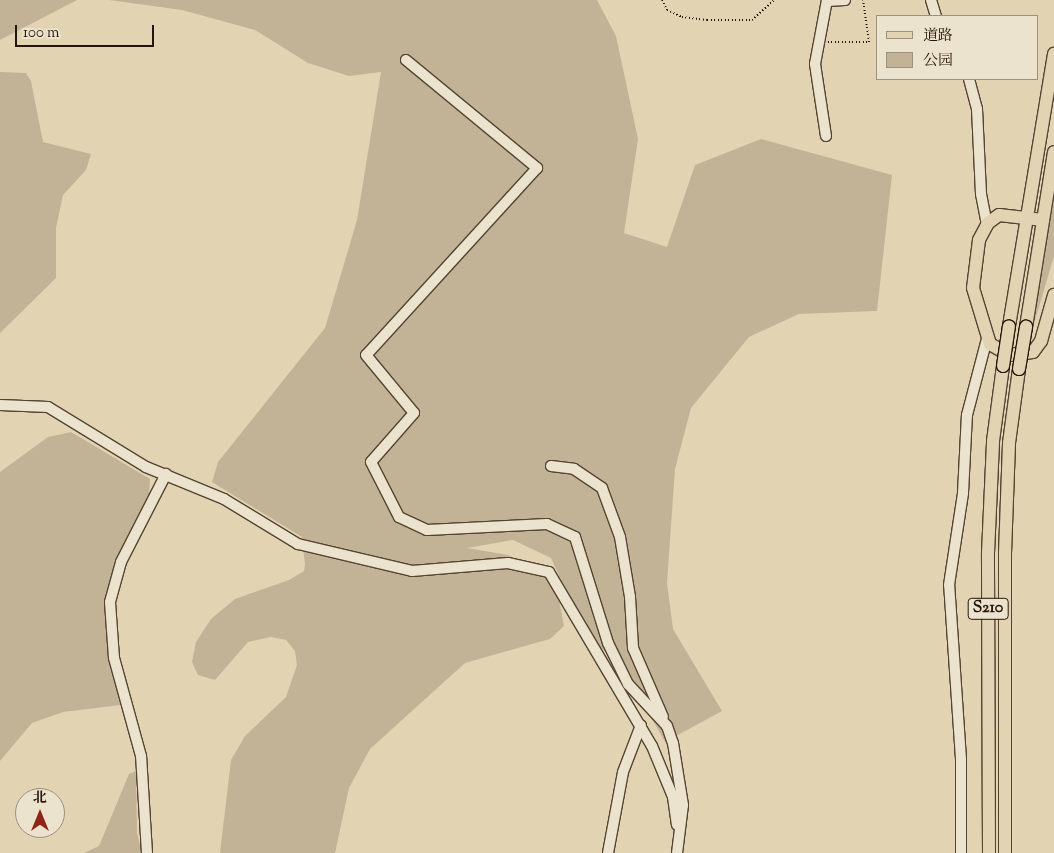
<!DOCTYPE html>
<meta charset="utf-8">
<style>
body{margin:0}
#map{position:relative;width:1054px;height:853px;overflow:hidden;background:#e2d4b3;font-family:"Sorts Mill Goudy","Noto Serif SC",serif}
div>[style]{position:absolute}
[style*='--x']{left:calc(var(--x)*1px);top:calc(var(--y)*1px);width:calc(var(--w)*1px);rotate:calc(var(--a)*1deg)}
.green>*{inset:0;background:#c2b396}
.path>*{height:2px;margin-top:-1px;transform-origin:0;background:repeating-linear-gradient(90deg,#251407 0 1px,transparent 0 3.5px)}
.roads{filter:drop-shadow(1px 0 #544432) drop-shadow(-1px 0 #544432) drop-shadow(0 1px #544432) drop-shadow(0 -1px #544432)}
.minor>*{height:10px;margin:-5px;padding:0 5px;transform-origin:5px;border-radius:5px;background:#ece3ce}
.major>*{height:12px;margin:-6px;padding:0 6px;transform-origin:6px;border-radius:6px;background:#e2d4b3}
.bridges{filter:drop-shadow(1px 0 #251407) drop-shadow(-1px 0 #251407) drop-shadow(0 1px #251407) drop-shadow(0 -1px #251407)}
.major-bridge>*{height:12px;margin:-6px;padding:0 6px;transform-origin:6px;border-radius:6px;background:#e2d4b3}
span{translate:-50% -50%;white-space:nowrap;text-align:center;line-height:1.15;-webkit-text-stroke:4.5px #ece3ce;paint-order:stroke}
.shield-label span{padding:1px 4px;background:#ece3ce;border:1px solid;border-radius:4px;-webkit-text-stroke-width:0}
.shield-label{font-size:16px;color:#251407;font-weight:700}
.legend{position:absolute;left:876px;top:15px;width:162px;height:65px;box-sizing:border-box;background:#ece3ce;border:1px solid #9c907e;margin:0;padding:6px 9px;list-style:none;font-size:15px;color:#251407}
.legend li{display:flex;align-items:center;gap:10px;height:25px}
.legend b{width:25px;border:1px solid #9c907e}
.north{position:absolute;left:15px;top:788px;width:50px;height:50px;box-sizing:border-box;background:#ece3ce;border:1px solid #9c907e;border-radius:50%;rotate:0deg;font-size:14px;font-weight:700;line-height:20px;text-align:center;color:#251407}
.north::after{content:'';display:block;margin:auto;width:18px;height:22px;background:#8f2418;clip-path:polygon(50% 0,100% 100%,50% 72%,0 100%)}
.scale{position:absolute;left:15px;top:25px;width:139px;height:22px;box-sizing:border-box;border:2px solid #251407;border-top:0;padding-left:6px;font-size:15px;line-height:18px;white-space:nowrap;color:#251407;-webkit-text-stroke:4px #ece3ce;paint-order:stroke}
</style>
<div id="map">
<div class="green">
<div style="clip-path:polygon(0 0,77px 0,0 40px)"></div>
<div style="clip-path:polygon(109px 0,597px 0,616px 36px,638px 139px,624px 233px,667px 247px,695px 165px,761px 139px,892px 175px,877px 311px,799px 314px,749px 337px,691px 408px,675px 469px,667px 583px,673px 629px,722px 711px,665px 742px,624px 669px,601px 648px,573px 606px,551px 558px,513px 540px,467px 548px,508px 555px,539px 572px,557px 589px,564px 626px,550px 639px,465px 663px,370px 749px,349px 788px,335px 853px,220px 853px,231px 760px,245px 736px,286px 697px,297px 665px,295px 651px,286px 640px,271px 637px,248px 642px,215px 680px,198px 675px,192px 662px,196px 642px,211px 619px,235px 599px,289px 580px,304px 571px,305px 565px,302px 537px,212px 482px,218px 462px,325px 328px,357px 220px,381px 72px,349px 76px,308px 63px,255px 30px,182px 10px)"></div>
<div style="clip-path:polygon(0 72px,26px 73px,31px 81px,43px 142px,91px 154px,86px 170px,63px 195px,56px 228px,56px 278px,0 333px)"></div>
<div style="clip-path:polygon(1054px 197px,1054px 256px,1029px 341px)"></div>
<div style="clip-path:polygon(71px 432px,150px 479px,149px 498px,110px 592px,110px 645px,121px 705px,63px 712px,32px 723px,0 761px,0 472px,48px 437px)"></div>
<div style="clip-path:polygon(136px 771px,137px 833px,142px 853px,84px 853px,99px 846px,129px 774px)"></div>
</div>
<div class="path">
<div style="--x:662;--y:0;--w:11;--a:63"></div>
<div style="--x:667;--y:10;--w:17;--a:25"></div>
<div style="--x:682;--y:17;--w:25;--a:7"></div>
<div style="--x:707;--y:20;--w:45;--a:0"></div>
<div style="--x:752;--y:20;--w:30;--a:-42"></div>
<div style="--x:828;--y:42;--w:41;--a:0"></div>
<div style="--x:869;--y:42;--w:42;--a:-98.1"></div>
</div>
<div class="roads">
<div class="minor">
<div style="--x:931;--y:0;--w:17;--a:73"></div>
<div style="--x:827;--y:1;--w:18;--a:-3"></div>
<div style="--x:406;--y:60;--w:170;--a:39.5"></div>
<div style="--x:537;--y:168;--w:253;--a:132.4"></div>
<div style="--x:366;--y:355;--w:75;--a:50.4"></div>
<div style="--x:414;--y:413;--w:65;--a:131.3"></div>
<div style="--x:371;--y:462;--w:62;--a:63"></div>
<div style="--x:399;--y:517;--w:31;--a:25"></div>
<div style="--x:427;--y:530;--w:120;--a:-2.9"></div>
<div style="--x:547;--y:524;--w:31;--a:25"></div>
<div style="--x:575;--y:537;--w:111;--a:72.7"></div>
<div style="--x:608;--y:643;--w:46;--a:64"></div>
<div style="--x:628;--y:684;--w:57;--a:47.1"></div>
<div style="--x:667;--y:726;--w:18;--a:71"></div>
<div style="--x:673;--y:743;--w:63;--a:80.8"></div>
<div style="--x:683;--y:805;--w:48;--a:97.1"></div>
<div style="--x:969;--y:79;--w:31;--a:75"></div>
<div style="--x:977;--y:109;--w:85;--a:87.3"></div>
<div style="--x:981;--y:194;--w:32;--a:79"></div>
<div style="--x:826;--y:136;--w:73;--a:-98.7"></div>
<div style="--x:815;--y:64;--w:65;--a:-79.4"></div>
<div style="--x:0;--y:405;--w:48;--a:2.4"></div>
<div style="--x:48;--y:407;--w:115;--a:31.5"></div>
<div style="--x:146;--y:467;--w:84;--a:22.3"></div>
<div style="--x:224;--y:499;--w:87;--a:31.3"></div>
<div style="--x:298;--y:544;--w:117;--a:13.3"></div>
<div style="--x:412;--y:571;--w:96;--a:-4.8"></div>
<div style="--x:508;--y:563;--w:42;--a:12.4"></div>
<div style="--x:549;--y:572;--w:202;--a:59.4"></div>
<div style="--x:652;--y:746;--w:55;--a:67.6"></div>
<div style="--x:673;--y:797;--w:28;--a:82"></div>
<div style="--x:551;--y:466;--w:23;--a:7"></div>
<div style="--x:574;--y:469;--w:34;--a:34"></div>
<div style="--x:602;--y:488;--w:52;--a:69.8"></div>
<div style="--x:620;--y:537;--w:61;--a:80.5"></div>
<div style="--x:630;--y:597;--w:51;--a:86.6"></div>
<div style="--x:633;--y:648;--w:75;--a:66.5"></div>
<div style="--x:147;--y:853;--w:97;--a:-93.5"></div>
<div style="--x:141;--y:756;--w:102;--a:-105.4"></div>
<div style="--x:114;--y:658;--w:56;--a:-94.1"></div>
<div style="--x:110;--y:602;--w:41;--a:-74.6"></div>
<div style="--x:121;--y:562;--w:99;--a:-62.9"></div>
<div style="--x:608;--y:853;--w:82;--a:-79.5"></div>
<div style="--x:623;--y:772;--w:50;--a:-69"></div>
<div style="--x:961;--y:853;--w:94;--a:-90"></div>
<div style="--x:961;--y:759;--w:174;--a:-93.9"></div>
<div style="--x:949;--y:585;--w:93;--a:-81.3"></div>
<div style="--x:963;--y:493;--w:78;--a:-87.1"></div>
<div style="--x:967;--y:415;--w:79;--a:-75.3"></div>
</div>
<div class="major">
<div style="--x:1043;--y:220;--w:44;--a:-173.5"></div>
<div style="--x:999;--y:215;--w:14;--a:144"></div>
<div style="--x:988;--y:223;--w:19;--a:118"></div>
<div style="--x:979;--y:240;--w:48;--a:97.1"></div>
<div style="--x:973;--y:288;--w:59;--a:73.1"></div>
<div style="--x:990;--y:344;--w:22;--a:30"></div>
<div style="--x:1009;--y:355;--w:24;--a:-7"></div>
<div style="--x:1033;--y:352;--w:14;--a:-54"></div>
<div style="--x:1041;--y:341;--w:48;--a:-74.2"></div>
<div style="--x:1009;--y:326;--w:276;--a:-80.6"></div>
<div style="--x:1026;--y:327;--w:177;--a:-80.9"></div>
<div style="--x:989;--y:853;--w:300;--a:-90.2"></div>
<div style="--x:988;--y:553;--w:112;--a:-87.4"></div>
<div style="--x:993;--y:441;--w:76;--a:-82.4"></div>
<div style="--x:1005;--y:853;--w:300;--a:-90"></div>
<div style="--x:1005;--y:553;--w:110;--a:-87.9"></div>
<div style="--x:1009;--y:443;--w:75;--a:-82.3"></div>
</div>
</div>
<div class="bridges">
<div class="major-bridge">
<div style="--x:1003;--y:366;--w:40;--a:-81.5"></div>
<div style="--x:1019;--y:369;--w:43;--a:-80.5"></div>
</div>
</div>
<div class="shield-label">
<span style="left:988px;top:609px">S210</span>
</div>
<ul class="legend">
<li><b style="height:6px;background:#e2d4b3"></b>道路</li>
<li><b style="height:14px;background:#c2b396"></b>公园</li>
</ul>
<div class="north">北</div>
<div class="scale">100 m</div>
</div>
